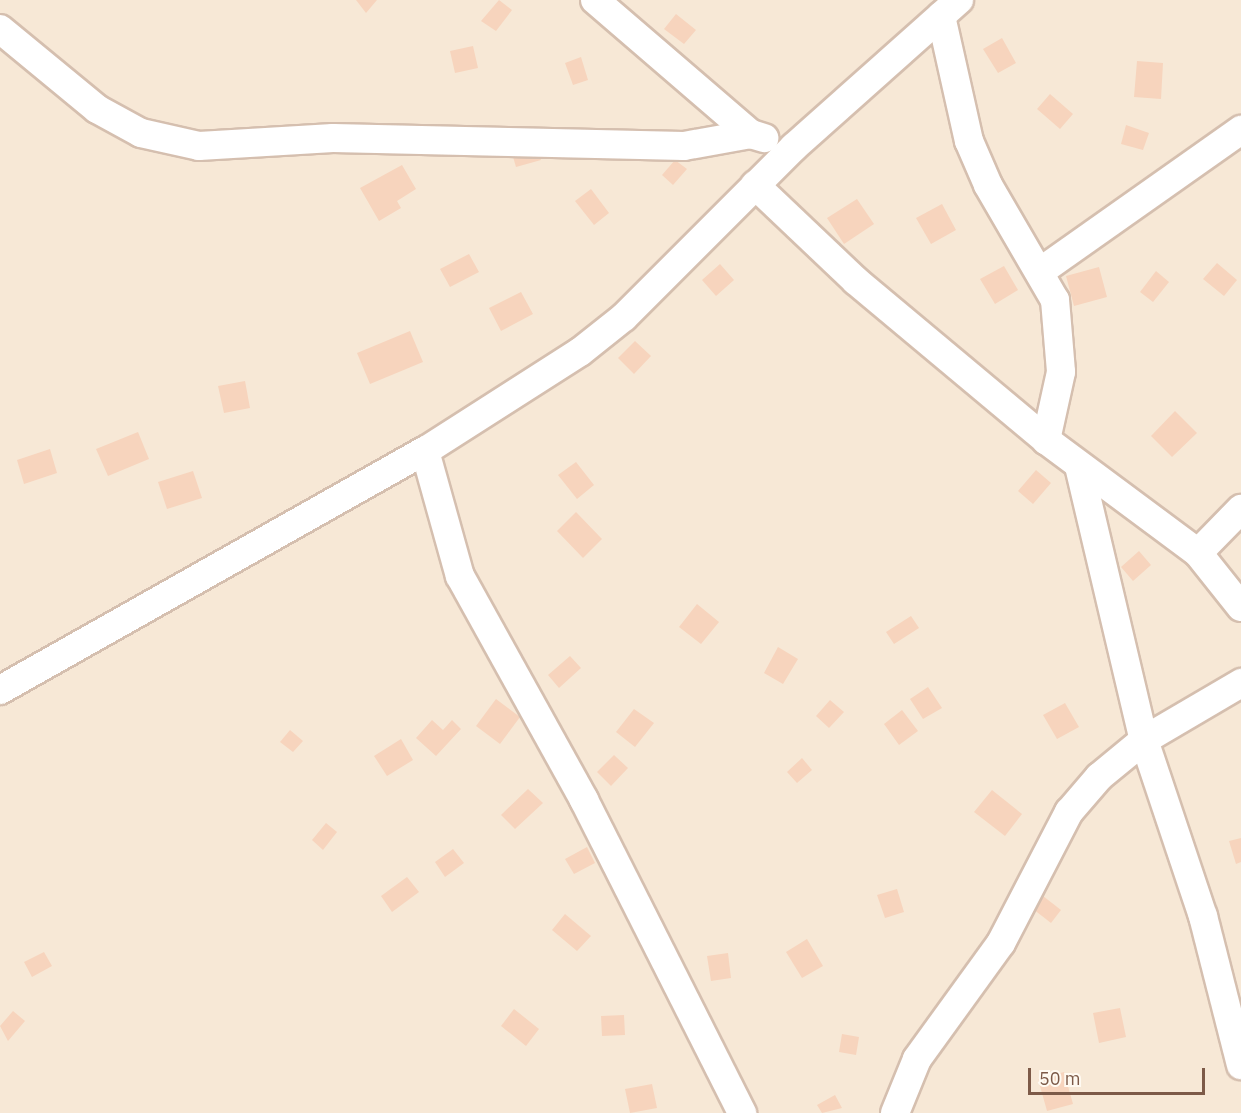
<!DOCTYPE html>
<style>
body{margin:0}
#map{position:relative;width:1241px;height:1113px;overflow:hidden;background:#fff6e9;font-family:"IBM Plex Sans",sans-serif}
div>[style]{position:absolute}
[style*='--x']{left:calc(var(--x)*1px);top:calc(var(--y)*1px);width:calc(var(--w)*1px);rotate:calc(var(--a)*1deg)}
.residential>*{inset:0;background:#f7e8d6}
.building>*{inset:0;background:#f7d4bd}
.roads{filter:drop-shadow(2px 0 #d5bfaf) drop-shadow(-2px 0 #d5bfaf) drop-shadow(0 2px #d5bfaf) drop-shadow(0 -2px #d5bfaf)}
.minor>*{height:28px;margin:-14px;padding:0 14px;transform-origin:14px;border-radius:14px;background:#fff}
span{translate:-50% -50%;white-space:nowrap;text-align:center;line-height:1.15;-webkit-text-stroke:4.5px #fffaf2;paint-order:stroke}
.scale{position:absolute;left:1028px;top:1068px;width:177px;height:27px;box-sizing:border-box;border:3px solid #7d5a48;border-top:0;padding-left:8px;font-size:18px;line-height:21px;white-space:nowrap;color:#7d5a48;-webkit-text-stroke:4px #fffaf2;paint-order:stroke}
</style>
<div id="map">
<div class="residential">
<div style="clip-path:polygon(0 0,1241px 0,1241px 1113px,0 1113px)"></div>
</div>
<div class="building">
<div style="clip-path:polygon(356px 0,377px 0,366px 13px)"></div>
<div style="clip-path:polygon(499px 0,512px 10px,496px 31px,481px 21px)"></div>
<div style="clip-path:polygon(676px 14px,696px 30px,684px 44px,664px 29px)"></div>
<div style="clip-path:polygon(1002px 38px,1016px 63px,998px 73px,983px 49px)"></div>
<div style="clip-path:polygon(473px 46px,478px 68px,455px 73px,450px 51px)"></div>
<div style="clip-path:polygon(581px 57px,588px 80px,573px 85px,565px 63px)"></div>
<div style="clip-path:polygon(1137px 61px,1163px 63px,1161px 99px,1134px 97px)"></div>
<div style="clip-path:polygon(1050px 94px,1073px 114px,1060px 129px,1037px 109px)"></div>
<div style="clip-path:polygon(1126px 125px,1149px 133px,1143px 150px,1121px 144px)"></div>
<div style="clip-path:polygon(535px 143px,541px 160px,516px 167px,511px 150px)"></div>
<div style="clip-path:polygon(675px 160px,687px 169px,673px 185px,662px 175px)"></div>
<div style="clip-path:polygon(402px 165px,416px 189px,397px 201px,401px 208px,379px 221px,360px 188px)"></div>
<div style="clip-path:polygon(591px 189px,609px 213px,594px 225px,575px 201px)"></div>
<div style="clip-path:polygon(857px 199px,874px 224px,844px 244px,827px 218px)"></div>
<div style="clip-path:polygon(942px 204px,956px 230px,931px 244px,916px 218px)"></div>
<div style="clip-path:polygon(469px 254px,479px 272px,450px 287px,440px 269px)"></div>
<div style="clip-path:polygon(1217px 263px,1237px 280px,1224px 296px,1203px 279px)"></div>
<div style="clip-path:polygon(720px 264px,734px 280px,716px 296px,702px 280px)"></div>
<div style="clip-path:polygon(1004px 266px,1018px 290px,995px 304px,980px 279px)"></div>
<div style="clip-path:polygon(1099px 267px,1107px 297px,1074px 306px,1066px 276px)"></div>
<div style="clip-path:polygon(1156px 271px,1169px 282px,1153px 302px,1140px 292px)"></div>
<div style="clip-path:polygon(521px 292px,533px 314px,501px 331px,489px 308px)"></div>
<div style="clip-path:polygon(410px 331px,423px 362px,370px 384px,357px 353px)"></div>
<div style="clip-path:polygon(635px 341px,651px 356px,634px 374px,618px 358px)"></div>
<div style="clip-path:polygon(245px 381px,250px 408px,224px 413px,218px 386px)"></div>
<div style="clip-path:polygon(1175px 411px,1197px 433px,1172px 457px,1151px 436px)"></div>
<div style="clip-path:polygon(138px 432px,149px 459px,108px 476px,96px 449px)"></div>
<div style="clip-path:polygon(50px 449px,57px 473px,24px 484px,17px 460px)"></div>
<div style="clip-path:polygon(576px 462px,594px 485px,577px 499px,558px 475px)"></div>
<div style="clip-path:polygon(1036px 470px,1051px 483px,1033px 504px,1018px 491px)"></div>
<div style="clip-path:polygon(193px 471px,202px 498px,167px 509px,158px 482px)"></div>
<div style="clip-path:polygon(576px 512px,602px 539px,583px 558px,557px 531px)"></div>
<div style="clip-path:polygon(1139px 551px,1151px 565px,1133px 581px,1121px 567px)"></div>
<div style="clip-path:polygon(697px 604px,719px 622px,701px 644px,679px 627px)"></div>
<div style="clip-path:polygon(911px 616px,919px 628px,894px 644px,886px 632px)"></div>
<div style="clip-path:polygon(778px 647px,798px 659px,783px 684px,764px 673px)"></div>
<div style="clip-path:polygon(570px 656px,581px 668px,559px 688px,548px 675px)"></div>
<div style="clip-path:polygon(928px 687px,942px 708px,923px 719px,910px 699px)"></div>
<div style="clip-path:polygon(496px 699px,520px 717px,500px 744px,476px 726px)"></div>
<div style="clip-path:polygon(830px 700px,844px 712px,829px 728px,816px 716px)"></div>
<div style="clip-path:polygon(1065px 703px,1079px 727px,1057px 739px,1043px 715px)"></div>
<div style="clip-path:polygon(634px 709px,654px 723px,635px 747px,616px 732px)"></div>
<div style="clip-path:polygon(902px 710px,918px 731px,899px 745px,884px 724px)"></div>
<div style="clip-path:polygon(432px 720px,443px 730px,452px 720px,461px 729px,436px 756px,416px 738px)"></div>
<div style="clip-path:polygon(290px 730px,303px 741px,293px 752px,280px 742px)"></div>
<div style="clip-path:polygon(401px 739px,413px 760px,387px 776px,374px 756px)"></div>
<div style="clip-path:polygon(614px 755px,628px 768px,611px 786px,597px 772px)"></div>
<div style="clip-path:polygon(802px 758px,812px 770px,797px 783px,787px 772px)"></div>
<div style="clip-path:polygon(528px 789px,543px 803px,515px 829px,501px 815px)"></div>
<div style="clip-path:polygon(992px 790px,1022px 814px,1005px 836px,974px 812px)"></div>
<div style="clip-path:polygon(326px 823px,337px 832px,323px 850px,312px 840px)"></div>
<div style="clip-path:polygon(1241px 838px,1241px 862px,1236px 864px,1229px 841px)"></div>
<div style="clip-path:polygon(587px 847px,595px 863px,574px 874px,565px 859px)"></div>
<div style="clip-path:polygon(453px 849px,464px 863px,445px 877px,435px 862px)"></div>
<div style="clip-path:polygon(407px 877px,419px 892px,392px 912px,381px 896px)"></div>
<div style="clip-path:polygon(897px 889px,904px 912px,885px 918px,877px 895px)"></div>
<div style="clip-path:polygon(1043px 896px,1061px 910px,1051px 923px,1033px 909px)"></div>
<div style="clip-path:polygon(565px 914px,591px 936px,577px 951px,552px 930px)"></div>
<div style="clip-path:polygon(807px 939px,823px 966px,802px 978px,786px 952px)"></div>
<div style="clip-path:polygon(44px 952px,52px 966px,32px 977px,24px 962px)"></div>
<div style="clip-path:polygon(728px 953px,731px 978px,711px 981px,707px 956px)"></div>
<div style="clip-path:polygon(1120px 1008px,1126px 1037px,1099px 1043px,1093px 1013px)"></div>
<div style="clip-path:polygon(514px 1009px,539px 1029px,526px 1046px,501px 1026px)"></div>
<div style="clip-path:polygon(13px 1011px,25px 1021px,8px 1041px,0 1026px)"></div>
<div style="clip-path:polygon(624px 1015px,625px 1035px,602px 1036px,601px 1016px)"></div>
<div style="clip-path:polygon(842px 1034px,859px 1037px,856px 1055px,839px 1052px)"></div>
<div style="clip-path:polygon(1064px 1072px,1073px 1104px,1047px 1111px,1038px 1079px)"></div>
<div style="clip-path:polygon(652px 1084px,657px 1108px,630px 1113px,625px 1089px)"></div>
<div style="clip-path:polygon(835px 1095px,842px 1108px,822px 1113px,817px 1105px)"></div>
</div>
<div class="roads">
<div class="minor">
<div style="--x:595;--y:0;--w:206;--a:40.7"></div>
<div style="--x:751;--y:134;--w:14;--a:17"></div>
<div style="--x:941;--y:16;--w:128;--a:77.4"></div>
<div style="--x:969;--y:141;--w:48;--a:66.6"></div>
<div style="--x:988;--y:185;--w:133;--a:59.8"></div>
<div style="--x:1055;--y:300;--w:72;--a:85.2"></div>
<div style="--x:1061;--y:372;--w:70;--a:102.4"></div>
<div style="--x:0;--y:29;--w:126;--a:39.5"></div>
<div style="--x:97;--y:109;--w:50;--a:28.6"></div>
<div style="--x:141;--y:133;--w:59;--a:12.6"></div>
<div style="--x:199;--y:146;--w:134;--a:-3.4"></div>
<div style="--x:333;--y:138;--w:351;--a:1.3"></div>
<div style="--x:684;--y:146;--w:68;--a:-10.2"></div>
<div style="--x:755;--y:185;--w:139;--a:43.5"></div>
<div style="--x:856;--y:281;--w:248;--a:39.9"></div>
<div style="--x:1046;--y:440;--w:189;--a:36.6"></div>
<div style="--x:1198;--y:553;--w:69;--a:51.5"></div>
<div style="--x:1041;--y:271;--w:245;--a:-35.2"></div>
<div style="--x:425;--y:451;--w:130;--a:74.4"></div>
<div style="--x:460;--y:576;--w:256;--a:61"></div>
<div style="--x:584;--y:800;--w:351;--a:63.2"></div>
<div style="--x:1079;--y:466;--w:282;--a:76.7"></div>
<div style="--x:1144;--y:740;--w:186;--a:71.5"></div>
<div style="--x:1203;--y:916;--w:154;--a:75.7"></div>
<div style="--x:1198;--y:553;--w:62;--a:-45.7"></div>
<div style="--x:0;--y:690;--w:488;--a:-29.4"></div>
<div style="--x:425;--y:451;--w:184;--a:-32.6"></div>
<div style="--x:580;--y:352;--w:56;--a:-38.5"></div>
<div style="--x:624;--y:317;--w:240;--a:-45"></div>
<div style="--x:794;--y:147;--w:221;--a:-41.7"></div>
<div style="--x:895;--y:1113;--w:58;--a:-67.8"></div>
<div style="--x:917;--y:1059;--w:143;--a:-54.1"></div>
<div style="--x:1001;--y:943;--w:148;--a:-62.6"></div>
<div style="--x:1069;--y:812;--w:46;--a:-49.4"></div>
<div style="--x:1099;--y:777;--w:58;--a:-39.4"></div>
<div style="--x:1144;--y:740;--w:113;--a:-30.4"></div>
</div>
</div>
<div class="scale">50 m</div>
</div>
